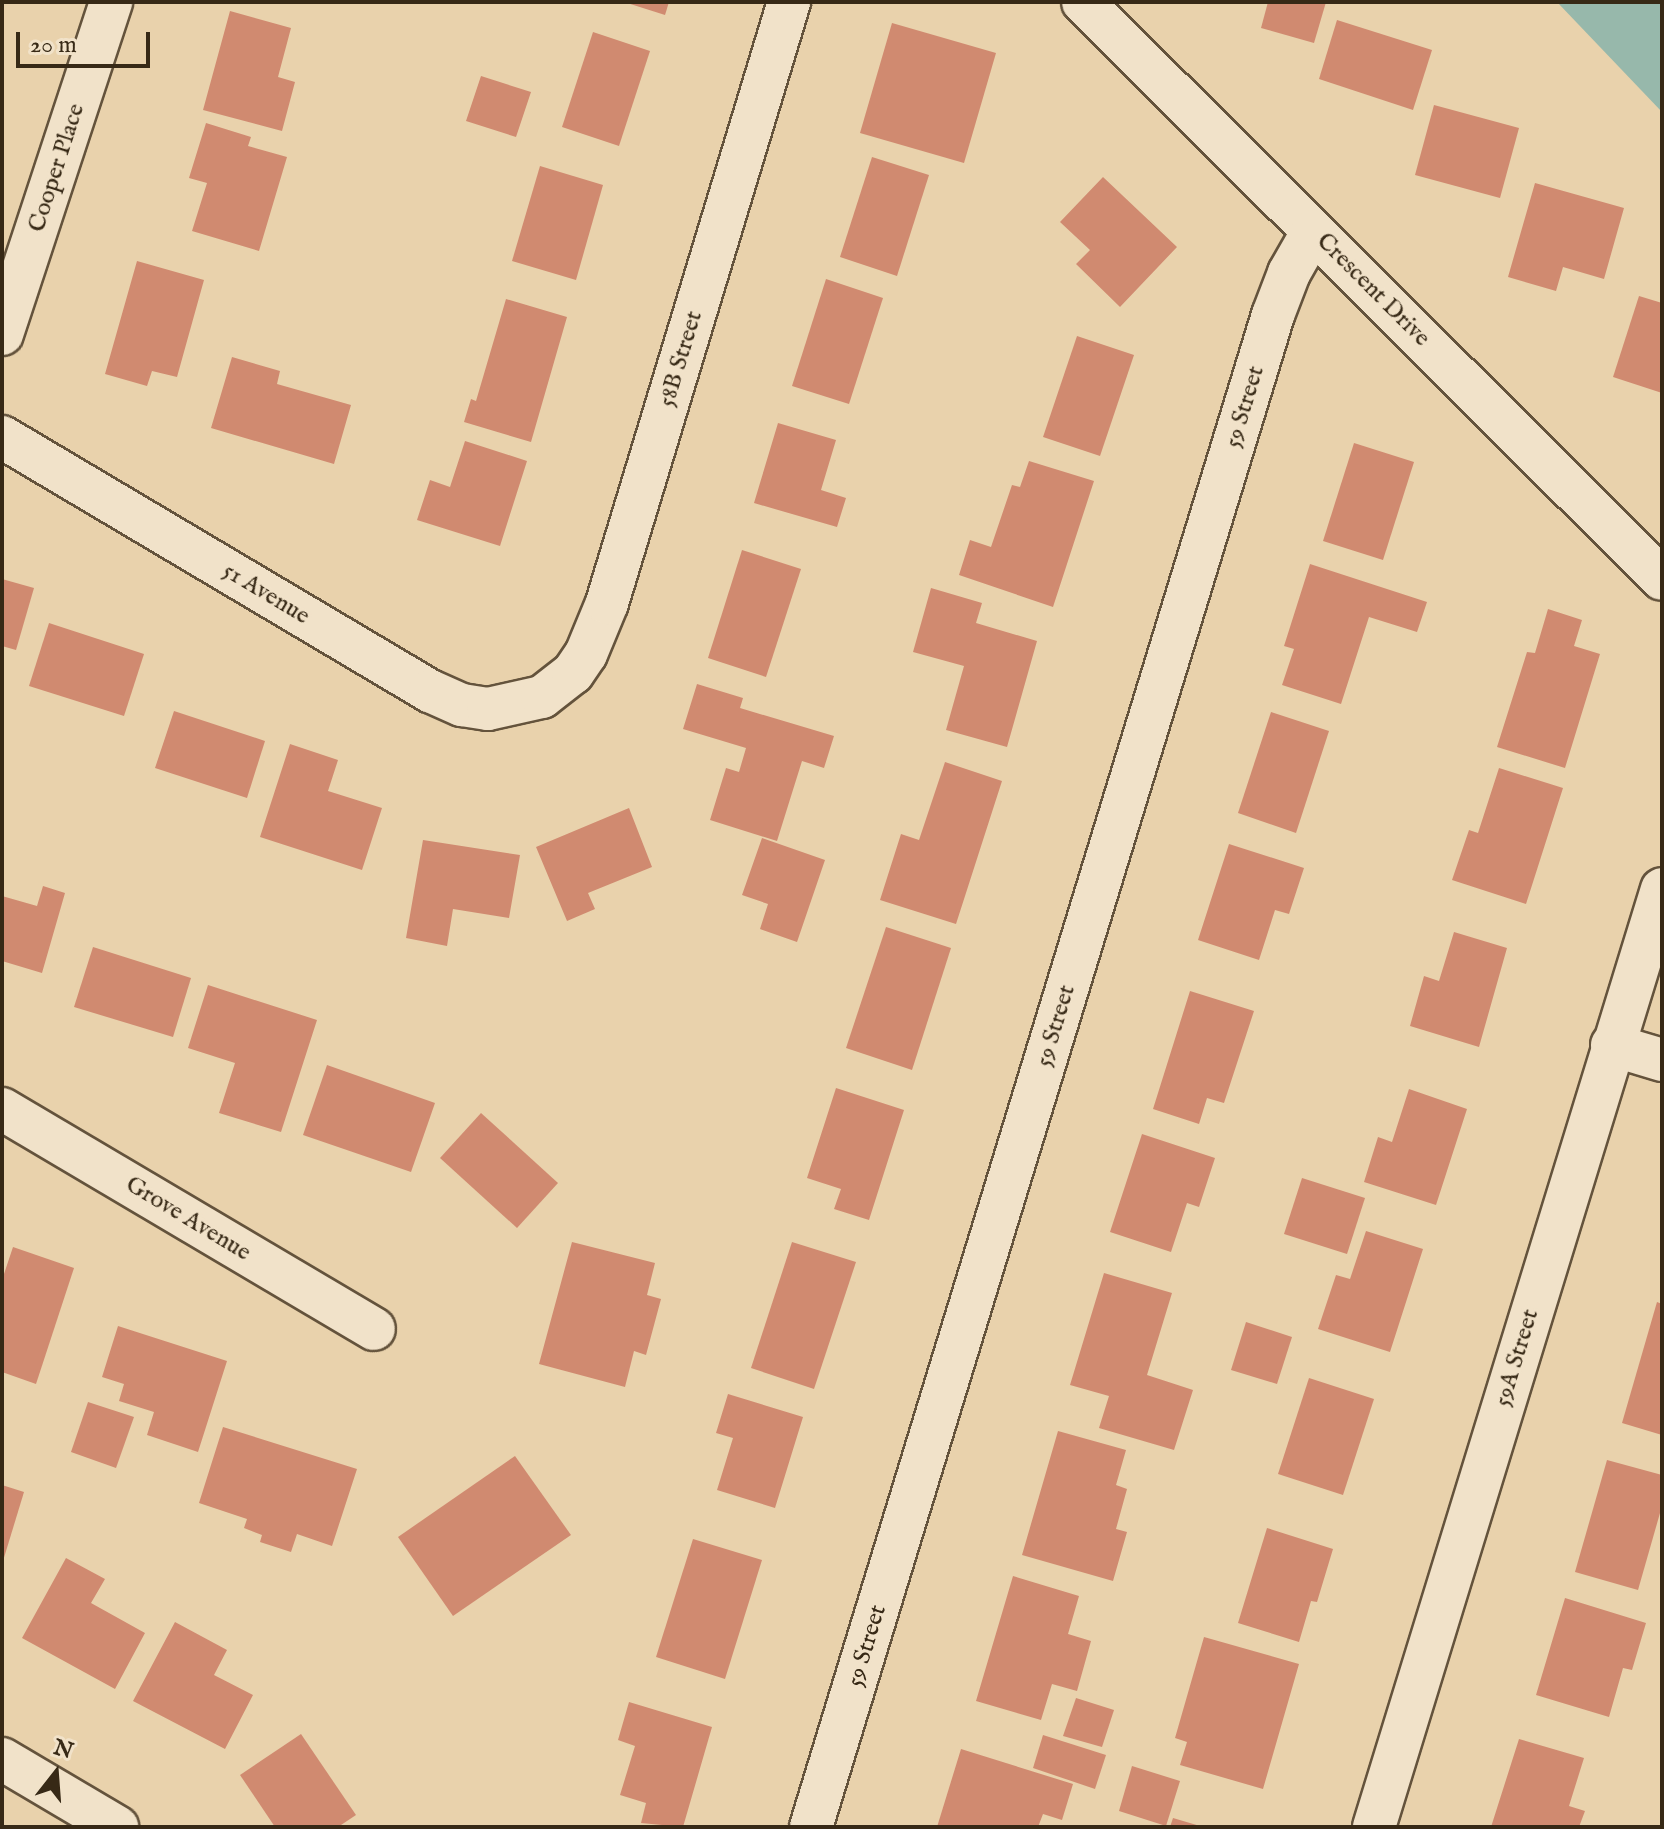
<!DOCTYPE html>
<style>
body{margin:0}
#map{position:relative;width:1664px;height:1829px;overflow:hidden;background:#e9d2ac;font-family:"IM FELL English",serif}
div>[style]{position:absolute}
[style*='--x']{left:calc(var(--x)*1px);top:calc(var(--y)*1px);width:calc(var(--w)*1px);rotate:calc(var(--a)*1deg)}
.water>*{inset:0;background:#97b8ab}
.building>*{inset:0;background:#d08a70}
.roads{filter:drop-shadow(2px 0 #64533c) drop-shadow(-2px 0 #64533c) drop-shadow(0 2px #64533c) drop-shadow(0 -2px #64533c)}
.street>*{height:42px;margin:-21px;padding:0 21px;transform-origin:21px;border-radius:21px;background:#f1e2c9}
span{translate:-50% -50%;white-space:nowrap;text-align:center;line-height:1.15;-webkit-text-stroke:6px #f1e2c9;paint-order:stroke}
.street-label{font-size:24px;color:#372916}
.frame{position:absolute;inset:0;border:4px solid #372916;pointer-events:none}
.north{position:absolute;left:16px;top:1733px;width:80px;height:80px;-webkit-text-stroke:6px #f1e2c9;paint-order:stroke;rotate:17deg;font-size:22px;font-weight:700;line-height:32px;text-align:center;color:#372916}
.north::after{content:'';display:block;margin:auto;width:28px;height:36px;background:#372916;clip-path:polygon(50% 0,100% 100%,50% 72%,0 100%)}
.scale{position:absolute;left:16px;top:32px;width:134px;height:36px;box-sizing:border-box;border:4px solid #372916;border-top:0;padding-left:10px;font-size:24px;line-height:28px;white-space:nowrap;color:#372916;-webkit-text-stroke:6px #f1e2c9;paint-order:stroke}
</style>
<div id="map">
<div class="water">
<div style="clip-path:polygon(1557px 2px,1662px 2px,1662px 112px)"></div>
</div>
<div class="building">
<div style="clip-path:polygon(624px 2px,669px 2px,665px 15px)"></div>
<div style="clip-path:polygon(1268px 2px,1326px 2px,1314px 43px,1261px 28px)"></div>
<div style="clip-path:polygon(230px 11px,291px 28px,278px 77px,295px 82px,282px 131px,203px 110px)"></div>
<div style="clip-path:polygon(1337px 20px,1432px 50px,1413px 110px,1319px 79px)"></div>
<div style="clip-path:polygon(892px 23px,996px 53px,964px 163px,860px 133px)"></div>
<div style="clip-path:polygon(593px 32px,650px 51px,619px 146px,562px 127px)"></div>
<div style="clip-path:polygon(481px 76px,531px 92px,516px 137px,466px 121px)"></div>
<div style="clip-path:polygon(1434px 105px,1519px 128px,1500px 198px,1415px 175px)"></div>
<div style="clip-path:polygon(206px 123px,251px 137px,248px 146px,287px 157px,259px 251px,192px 231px,207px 183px,189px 178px)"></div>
<div style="clip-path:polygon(872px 157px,929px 175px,897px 276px,840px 257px)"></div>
<div style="clip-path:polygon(540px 166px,603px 185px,576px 280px,512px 261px)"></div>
<div style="clip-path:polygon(1103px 177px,1177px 247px,1120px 307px,1076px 264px,1090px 250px,1060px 222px)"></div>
<div style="clip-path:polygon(1535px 183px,1624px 208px,1604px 279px,1563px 267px,1556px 291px,1508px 277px)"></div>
<div style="clip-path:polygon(137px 261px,204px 280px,177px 377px,152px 371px,147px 386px,105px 374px)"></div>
<div style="clip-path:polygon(826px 279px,883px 298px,849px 404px,792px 386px)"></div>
<div style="clip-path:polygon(1639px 296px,1662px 303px,1662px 393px,1613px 377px)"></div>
<div style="clip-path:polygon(506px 299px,567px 317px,531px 442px,464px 422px,471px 399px,476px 401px)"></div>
<div style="clip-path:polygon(1077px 336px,1134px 355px,1100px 456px,1043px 437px)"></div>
<div style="clip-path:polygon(232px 357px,280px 371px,277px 384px,351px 405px,334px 464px,211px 428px)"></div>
<div style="clip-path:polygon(778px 423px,836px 440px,821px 490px,846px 498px,837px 527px,754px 503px)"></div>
<div style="clip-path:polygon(465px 441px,527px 461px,500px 546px,417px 520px,430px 480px,450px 487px)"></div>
<div style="clip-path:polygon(1354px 443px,1414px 462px,1383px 560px,1323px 541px)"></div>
<div style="clip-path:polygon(1029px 461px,1094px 481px,1053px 607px,959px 575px,970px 540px,991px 547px,1012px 485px,1020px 487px)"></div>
<div style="clip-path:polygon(742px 550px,801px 569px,766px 677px,708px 658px)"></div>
<div style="clip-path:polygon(1310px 564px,1427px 602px,1417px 632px,1369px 617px,1341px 704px,1282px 685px,1294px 649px,1284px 646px)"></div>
<div style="clip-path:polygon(2px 579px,34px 588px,16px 650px,2px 646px)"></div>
<div style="clip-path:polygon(931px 588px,982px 603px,976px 623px,1037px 641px,1007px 747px,946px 730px,964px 666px,913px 652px)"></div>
<div style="clip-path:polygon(1548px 609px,1582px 620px,1574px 646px,1600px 654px,1565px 768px,1497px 747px,1527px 652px,1535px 653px)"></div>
<div style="clip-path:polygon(49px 623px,144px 654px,124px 716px,29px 686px)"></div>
<div style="clip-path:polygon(697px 684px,743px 698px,740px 708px,834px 736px,824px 768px,802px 761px,777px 841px,710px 820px,726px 768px,739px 772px,746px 748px,683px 729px)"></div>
<div style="clip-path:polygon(174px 711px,265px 741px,247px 798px,155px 768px)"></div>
<div style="clip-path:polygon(1271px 712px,1329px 731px,1296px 833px,1238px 813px)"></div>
<div style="clip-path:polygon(290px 744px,338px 760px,328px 791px,382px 808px,362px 870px,260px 837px)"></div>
<div style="clip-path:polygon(945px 762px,1002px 781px,956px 924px,880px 900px,901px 834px,919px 840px)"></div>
<div style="clip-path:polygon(1499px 768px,1563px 788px,1526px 904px,1452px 880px,1469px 830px,1478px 833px)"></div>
<div style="clip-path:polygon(629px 808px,652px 867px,588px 893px,595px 909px,567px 921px,536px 847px)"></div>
<div style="clip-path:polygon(762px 838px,825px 860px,797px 942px,760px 929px,768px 904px,742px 895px)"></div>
<div style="clip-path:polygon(423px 840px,520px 855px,509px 918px,453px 909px,447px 946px,406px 938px)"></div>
<div style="clip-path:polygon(1229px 844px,1304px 868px,1289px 914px,1275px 910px,1259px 960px,1198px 940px)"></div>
<div style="clip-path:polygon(43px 886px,65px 893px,42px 973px,2px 961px,2px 896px,37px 906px)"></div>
<div style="clip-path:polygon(886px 927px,951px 948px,912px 1070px,846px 1048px)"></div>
<div style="clip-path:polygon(1454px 932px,1507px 948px,1479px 1047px,1410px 1026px,1424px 976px,1439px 981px)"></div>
<div style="clip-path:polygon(93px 947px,191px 978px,173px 1037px,74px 1007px)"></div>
<div style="clip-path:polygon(208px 985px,317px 1020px,281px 1132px,219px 1113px,235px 1063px,188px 1048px)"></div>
<div style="clip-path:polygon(1190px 991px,1254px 1011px,1224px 1103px,1207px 1098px,1199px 1124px,1153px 1109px)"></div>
<div style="clip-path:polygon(327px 1065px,435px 1103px,411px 1172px,303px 1135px)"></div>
<div style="clip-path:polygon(836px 1088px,904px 1110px,869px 1220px,834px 1209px,841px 1189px,807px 1178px)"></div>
<div style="clip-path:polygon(1409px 1089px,1467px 1109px,1436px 1205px,1364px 1182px,1378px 1137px,1392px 1142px)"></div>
<div style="clip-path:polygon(481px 1113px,558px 1183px,517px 1228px,440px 1158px)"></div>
<div style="clip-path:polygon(1142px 1134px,1215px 1158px,1199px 1207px,1187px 1203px,1171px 1252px,1110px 1232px)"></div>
<div style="clip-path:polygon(1302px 1178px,1365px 1198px,1347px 1254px,1284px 1234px)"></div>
<div style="clip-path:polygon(1366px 1231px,1423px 1249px,1390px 1352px,1318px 1329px,1336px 1275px,1350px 1279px)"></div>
<div style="clip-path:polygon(572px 1242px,655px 1263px,647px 1295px,661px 1299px,646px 1355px,634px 1351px,625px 1387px,539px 1364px)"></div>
<div style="clip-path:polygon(792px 1242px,856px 1262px,814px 1389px,751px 1368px)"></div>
<div style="clip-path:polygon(13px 1247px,74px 1268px,36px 1384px,2px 1372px,2px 1280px)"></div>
<div style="clip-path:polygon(1104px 1273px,1172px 1293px,1147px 1375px,1193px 1390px,1174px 1450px,1099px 1428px,1109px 1396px,1070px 1385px)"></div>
<div style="clip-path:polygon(1657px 1302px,1662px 1304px,1662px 1435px,1622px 1423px)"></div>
<div style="clip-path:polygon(1246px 1322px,1292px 1337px,1277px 1384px,1231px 1370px)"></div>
<div style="clip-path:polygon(118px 1326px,227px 1361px,198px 1452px,147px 1435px,154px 1412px,119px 1401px,124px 1384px,102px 1377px)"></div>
<div style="clip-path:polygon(1309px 1378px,1374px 1399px,1343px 1495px,1278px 1474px)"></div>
<div style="clip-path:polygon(728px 1394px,803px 1417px,775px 1508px,717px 1490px,733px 1438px,716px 1433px)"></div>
<div style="clip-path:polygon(88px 1402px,134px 1417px,116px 1468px,71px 1452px)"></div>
<div style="clip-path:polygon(223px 1427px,357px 1469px,332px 1546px,297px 1534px,291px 1552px,260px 1542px,262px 1535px,244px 1528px,247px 1519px,199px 1503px)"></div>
<div style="clip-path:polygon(1058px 1431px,1126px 1450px,1116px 1485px,1127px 1489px,1116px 1529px,1127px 1532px,1113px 1581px,1022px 1555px)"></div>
<div style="clip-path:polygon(515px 1456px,571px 1535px,453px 1616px,398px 1537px)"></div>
<div style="clip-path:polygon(1607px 1460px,1662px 1475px,1662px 1506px,1638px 1590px,1575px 1572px)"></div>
<div style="clip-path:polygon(2px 1485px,24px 1492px,3px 1561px,2px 1561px)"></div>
<div style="clip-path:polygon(1267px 1528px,1333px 1549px,1317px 1602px,1311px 1601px,1299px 1642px,1238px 1623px)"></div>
<div style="clip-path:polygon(693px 1539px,762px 1560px,725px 1679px,656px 1657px)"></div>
<div style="clip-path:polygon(66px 1558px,105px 1579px,91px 1603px,145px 1633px,115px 1689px,22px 1638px)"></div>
<div style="clip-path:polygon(1013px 1576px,1079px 1596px,1068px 1634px,1091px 1641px,1077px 1691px,1052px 1684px,1041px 1720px,976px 1701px)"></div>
<div style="clip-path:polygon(1565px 1598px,1646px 1623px,1632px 1670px,1623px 1668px,1609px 1717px,1536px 1695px)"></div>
<div style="clip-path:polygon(175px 1622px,227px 1650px,214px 1675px,253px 1695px,225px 1749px,133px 1701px)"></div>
<div style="clip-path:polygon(1204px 1637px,1299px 1664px,1263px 1789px,1180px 1765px,1187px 1742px,1175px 1738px)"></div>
<div style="clip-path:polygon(1076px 1698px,1114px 1710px,1102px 1747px,1063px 1736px)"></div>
<div style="clip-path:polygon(629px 1702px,712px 1727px,683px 1827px,641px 1823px,646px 1803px,620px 1795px,635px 1746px,618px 1740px)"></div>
<div style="clip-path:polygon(301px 1734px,356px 1815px,338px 1827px,275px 1827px,240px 1775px)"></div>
<div style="clip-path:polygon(1043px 1735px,1106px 1755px,1095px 1789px,1033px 1768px)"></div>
<div style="clip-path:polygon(1519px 1739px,1584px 1758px,1569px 1806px,1585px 1811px,1579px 1827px,1491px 1827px)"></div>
<div style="clip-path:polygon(961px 1749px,1073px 1784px,1062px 1820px,1043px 1814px,1038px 1827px,937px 1827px)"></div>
<div style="clip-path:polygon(1132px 1766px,1180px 1781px,1166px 1826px,1119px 1811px)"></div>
<div style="clip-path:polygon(1173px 1818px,1200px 1826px,1199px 1827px,1170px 1827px)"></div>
</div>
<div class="roads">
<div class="street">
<div style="--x:1083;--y:2;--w:817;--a:44.9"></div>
<div style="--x:2;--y:334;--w:349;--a:-71.8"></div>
<div style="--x:2;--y:437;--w:498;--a:30.7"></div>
<div style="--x:430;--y:691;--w:35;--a:24"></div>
<div style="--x:462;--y:705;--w:26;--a:9"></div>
<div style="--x:488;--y:709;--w:55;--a:-12.5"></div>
<div style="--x:542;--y:697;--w:39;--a:-38"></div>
<div style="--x:573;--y:673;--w:23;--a:-56"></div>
<div style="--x:586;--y:654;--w:55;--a:-67.6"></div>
<div style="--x:607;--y:603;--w:628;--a:-73.15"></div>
<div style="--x:1612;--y:1045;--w:52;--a:16.7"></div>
<div style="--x:2;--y:1109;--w:432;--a:30.6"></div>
<div style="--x:2;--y:1759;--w:134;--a:30.6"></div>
<div style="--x:811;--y:1827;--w:1581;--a:-73.01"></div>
<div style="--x:1273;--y:315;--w:45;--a:-69.1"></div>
<div style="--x:1289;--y:273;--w:48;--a:-60.3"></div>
<div style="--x:1374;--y:1827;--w:981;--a:-72.93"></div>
</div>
</div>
<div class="street-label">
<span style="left:57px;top:168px;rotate:-72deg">Cooper Place</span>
<span style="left:1373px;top:290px;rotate:45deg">Crescent Drive</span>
<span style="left:681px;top:359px;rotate:-73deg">58B Street</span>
<span style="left:1245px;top:407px;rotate:-73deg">59 Street</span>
<span style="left:266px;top:594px;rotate:31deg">51 Avenue</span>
<span style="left:1056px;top:1026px;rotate:-73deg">59 Street</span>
<span style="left:188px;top:1219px;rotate:31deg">Grove Avenue</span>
<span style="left:1517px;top:1358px;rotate:-73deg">59A Street</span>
<span style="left:867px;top:1646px;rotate:-73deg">59 Street</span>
</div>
<div class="frame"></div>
<div class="north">N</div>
<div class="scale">20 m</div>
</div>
